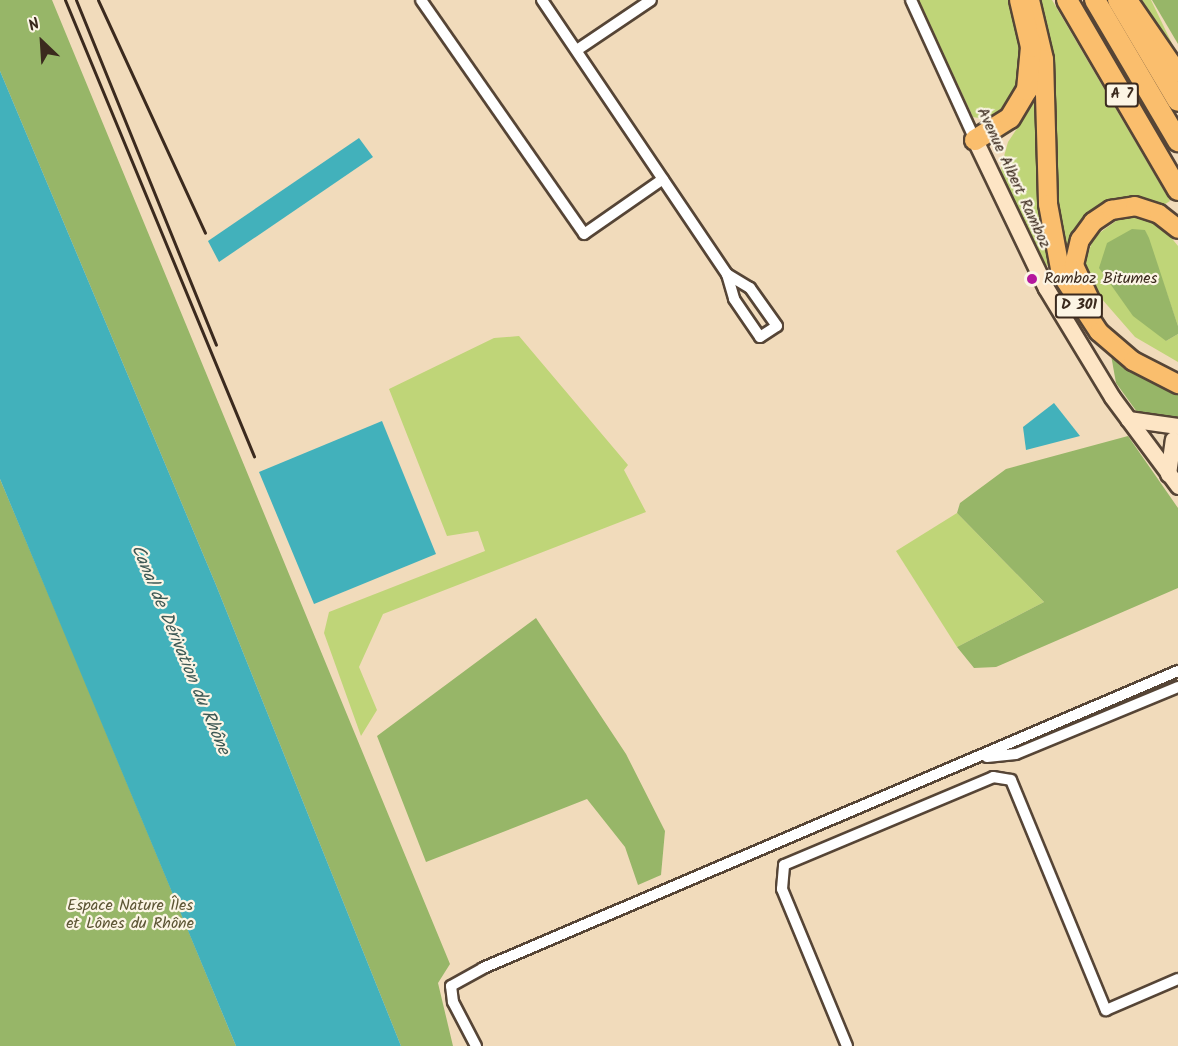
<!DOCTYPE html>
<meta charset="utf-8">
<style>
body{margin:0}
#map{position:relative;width:1178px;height:1046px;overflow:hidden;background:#f1dbbb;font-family:Kalam,sans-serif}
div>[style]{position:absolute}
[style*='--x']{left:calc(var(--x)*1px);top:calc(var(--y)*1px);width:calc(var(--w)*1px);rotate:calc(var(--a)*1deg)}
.green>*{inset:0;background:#bfd578}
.forest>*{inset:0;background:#97b668}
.water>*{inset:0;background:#42b1bb}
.roads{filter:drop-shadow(2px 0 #564536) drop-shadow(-2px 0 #564536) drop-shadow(0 2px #564536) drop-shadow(0 -2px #564536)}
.minor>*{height:10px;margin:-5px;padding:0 5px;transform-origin:5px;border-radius:5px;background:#fff}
.secondary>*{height:15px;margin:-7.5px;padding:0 7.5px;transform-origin:7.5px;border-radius:7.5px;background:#fde5c5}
.trunk>*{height:18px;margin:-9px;padding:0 9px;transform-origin:9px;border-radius:9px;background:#fabe6d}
.motorway>*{height:20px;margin:-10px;padding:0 10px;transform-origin:10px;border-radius:10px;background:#fabe6d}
.rail>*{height:3px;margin:-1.5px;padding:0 1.5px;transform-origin:1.5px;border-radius:1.5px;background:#3b2a1e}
.dots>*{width:16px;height:16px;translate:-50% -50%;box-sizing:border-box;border:3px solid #fcf5e5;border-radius:50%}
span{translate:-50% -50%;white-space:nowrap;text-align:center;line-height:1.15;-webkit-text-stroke:4.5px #fcf5e5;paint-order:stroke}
.shield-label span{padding:2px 4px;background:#fcf5e5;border:2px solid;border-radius:4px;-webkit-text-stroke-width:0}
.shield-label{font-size:15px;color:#3b2a1e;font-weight:700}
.street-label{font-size:16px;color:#3b2a1e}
.poi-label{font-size:16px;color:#3b2a1e}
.left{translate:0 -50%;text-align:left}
.park-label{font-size:16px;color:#5c5534}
.water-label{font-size:18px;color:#3d5955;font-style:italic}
.north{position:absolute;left:12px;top:12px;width:60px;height:60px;-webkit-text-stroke:4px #fcf5e5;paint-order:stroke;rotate:335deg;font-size:16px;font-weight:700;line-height:24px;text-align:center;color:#3b2a1e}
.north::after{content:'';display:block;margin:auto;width:21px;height:27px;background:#3b2a1e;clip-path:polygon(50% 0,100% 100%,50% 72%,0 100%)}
</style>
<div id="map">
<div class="green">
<div style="clip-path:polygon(918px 0,1011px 0,1025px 67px,1020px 95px,995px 121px,973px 117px)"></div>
<div style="clip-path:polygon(1036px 0,1052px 0,1170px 201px,1162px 206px,1133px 197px,1101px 205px,1084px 216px,1067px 256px,1047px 266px,1003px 182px,1001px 167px,1008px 142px,1030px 109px)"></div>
<div style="clip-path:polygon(1139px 0,1151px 0,1178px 56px,1146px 11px)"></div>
<div style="clip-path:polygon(1141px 217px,1160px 224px,1178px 246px,1178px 326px,1145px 230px,1166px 341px,1178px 334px,1178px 362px,1135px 337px,1087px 282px,1084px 264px,1094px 237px,1120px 218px)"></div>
<div style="clip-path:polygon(519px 336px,628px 465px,624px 470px,646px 512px,383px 614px,359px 667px,377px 710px,361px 736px,324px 633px,329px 612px,485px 551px,478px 531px,447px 536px,389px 389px,494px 338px)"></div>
<div style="clip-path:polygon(957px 513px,1044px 602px,957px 647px,896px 551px)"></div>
</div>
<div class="forest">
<div style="clip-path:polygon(0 0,52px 0,450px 964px,438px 983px,453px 1046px,401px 1046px,216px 585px,0 71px)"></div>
<div style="clip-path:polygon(1152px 0,1178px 0,1178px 44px)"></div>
<div style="clip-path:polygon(1132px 229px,1145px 230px,1149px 238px,1178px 326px,1178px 334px,1166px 341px,1133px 316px,1099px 268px,1107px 243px)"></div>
<div style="clip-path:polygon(1111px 355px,1178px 391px,1178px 419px,1154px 423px,1137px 412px,1116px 383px)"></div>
<div style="clip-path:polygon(1128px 436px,1178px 508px,1178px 588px,996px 667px,974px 668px,957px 647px,1044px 602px,957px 513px,960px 503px,1006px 469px)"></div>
<div style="clip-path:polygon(0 479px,69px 643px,236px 1046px,0 1046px)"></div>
<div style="clip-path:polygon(536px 618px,626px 754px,665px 831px,661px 875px,638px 885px,625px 847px,587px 799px,426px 862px,377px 736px)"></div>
</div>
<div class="water">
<div style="clip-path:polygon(0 71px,216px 585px,401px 1046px,236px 1046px,0 479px)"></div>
<div style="clip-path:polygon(359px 138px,373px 157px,219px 262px,208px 241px)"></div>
<div style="clip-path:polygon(1054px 403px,1080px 436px,1026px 450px,1023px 427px)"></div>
<div style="clip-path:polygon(382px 421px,436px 554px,314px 604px,259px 472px)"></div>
</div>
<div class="roads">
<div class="minor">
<div style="--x:421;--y:0;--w:285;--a:55.1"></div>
<div style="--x:584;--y:234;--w:96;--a:-34.8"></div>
<div style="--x:542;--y:0;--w:331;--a:56"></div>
<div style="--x:727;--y:274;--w:26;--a:74"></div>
<div style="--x:734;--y:299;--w:46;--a:55.6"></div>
<div style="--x:760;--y:337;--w:20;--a:-33"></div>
<div style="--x:777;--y:326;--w:47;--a:-125.4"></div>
<div style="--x:750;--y:288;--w:27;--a:-149"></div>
<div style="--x:911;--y:0;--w:154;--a:65.4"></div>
<div style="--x:577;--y:50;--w:89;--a:-34"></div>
<div style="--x:987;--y:757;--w:29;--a:-6"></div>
<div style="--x:1016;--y:754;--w:175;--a:-22.5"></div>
<div style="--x:476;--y:1046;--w:50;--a:-117.6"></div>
<div style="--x:453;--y:1002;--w:16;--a:-97"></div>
<div style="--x:451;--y:986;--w:37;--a:-29"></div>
<div style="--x:483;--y:968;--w:756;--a:-23.14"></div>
<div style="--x:847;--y:1046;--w:170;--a:-112.5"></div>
<div style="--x:782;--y:889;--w:24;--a:-85"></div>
<div style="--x:784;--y:865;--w:227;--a:-22.8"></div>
<div style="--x:993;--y:777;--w:18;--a:9"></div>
<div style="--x:1011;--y:780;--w:249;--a:67.6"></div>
<div style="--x:1106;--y:1010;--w:78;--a:-23.3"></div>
</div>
<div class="secondary">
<div style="--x:975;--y:140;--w:164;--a:64.4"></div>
<div style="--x:1046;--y:288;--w:127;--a:58.8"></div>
<div style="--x:1112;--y:397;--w:111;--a:53.4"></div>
<div style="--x:1128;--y:419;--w:50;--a:8"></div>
<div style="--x:1168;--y:474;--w:35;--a:-82"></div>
</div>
<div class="trunk">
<div style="--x:1030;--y:0;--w:61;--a:76.7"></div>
<div style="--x:1044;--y:59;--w:145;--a:88.4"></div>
<div style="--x:1048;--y:204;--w:71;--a:79.5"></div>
<div style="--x:1061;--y:274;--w:69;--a:56.8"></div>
<div style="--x:1099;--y:332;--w:45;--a:40.5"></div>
<div style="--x:1133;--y:361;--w:51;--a:27.1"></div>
<div style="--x:1128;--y:0;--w:88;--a:55.6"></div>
<div style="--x:1092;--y:304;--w:43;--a:-114.8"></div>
<div style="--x:1074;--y:265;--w:26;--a:-77"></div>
<div style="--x:1080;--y:240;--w:22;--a:-54"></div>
<div style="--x:1093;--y:222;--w:22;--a:-34"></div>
<div style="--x:1111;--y:210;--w:24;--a:-9"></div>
<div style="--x:1135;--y:206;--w:25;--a:18"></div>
<div style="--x:1159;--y:214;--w:24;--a:38"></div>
</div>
<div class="motorway">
<div style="--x:1067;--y:0;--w:220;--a:59.7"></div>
<div style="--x:1095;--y:0;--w:164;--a:59.5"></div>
<div style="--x:1118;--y:0;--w:117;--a:59.3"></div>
<div style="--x:975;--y:140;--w:41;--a:-32.2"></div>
<div style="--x:1010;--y:118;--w:33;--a:-59"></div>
<div style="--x:1027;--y:90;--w:43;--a:-84.7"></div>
<div style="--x:1031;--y:47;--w:48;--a:-103.2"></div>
</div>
</div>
<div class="rail">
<div style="--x:65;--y:0;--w:494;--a:67.5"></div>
<div style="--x:76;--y:0;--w:372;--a:67.9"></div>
<div style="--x:98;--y:0;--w:256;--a:65.3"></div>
</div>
<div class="dots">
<div style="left:1032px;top:279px;background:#b5179e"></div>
</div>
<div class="shield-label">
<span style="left:1122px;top:95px">A 7</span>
<span style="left:1079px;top:306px">D 301</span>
</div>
<div class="street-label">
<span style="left:1013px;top:178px;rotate:65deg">Avenue Albert Ramboz</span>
</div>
<div class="poi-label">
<span class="left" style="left:1044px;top:279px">Ramboz Bitumes</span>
</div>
<div class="park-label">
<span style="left:130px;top:915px">Espace Nature Îles<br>et Lônes du Rhône</span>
</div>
<div class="water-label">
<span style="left:179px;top:650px;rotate:67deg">Canal de Dérivation du Rhône</span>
</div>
<div class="north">N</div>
</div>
